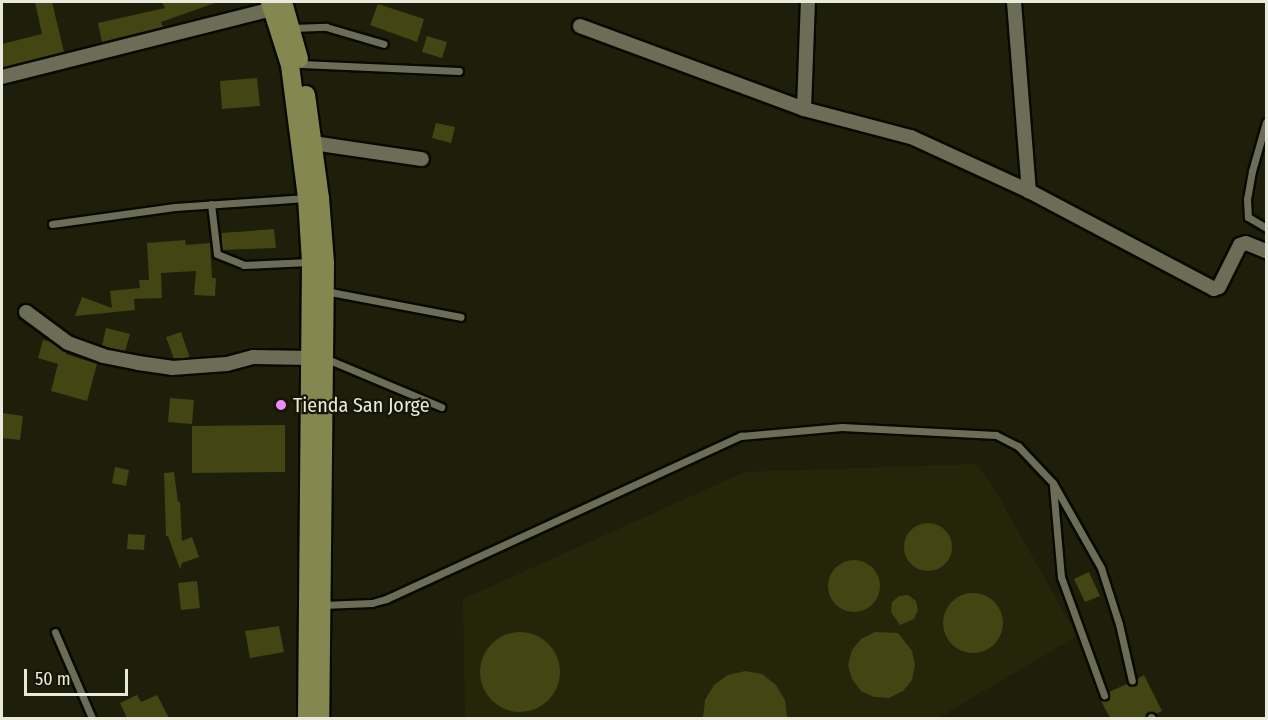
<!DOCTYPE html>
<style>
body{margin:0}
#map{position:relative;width:1268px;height:720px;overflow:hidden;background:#1e1f0a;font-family:"Fira Sans Condensed",sans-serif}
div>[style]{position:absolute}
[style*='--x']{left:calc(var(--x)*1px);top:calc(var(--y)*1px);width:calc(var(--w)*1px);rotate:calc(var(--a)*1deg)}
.built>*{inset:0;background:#252609}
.building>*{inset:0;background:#434512}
.round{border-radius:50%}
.roads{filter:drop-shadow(2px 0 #080900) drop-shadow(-2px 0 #080900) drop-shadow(0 2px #080900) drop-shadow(0 -2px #080900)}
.service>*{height:7px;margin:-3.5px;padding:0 3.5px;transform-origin:3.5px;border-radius:3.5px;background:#6b6d56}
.minor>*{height:14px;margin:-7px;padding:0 7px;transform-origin:7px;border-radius:7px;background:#6b6d56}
.primary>*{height:18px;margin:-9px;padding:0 9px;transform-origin:9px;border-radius:9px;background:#84874f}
.dots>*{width:16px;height:16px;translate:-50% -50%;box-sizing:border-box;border:3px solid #151603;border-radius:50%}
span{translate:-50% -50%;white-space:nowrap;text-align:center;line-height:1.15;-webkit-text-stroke:4.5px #151603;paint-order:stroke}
.poi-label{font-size:20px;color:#e8eadc}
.left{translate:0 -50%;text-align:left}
.frame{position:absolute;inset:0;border:3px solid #e8eadc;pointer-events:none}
.scale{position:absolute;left:24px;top:669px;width:104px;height:27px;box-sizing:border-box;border:3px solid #e8eadc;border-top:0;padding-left:8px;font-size:18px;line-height:21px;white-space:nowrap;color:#e8eadc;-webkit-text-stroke:4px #151603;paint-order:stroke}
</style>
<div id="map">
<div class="built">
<div style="clip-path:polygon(976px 464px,995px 490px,1077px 636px,938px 718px,465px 718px,463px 599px,745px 472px)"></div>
</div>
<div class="building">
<div style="clip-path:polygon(35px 2px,52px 2px,64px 52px,2px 68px,2px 44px,42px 34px)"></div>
<div style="clip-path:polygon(162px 2px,215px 3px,161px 22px,163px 27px,102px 42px,98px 23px,165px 8px)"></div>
<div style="clip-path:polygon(378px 4px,424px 19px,417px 42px,370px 25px)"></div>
<div style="clip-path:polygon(427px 36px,447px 42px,442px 58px,422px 52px)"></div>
<div style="clip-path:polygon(257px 78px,260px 106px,222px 109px,220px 81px)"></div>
<div style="clip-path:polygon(436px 123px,455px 127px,451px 143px,432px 138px)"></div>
<div style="clip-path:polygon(274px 229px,276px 248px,222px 250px,222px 233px)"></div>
<div style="clip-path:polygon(185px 240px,186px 245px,210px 243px,212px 278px,216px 278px,215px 296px,194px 295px,196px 271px,161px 273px,162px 298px,134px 299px,135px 310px,75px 316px,82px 297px,112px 308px,110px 291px,140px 288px,139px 280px,149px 280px,147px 243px)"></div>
<div style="clip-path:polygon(106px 328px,130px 334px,125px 351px,102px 346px)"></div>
<div style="clip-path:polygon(181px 332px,190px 358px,174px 359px,166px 337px)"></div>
<div style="clip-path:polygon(43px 340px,52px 342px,66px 352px,66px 354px,97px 364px,87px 401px,51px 391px,58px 364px,38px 358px)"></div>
<div style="clip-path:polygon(170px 398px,194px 400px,192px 424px,168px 422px)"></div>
<div style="clip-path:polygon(2px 413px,23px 416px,20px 440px,2px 438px)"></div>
<div style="clip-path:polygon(285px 425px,285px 472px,192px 473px,192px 426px)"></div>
<div style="clip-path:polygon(115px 467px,129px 470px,126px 486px,112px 483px)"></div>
<div style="clip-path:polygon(174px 472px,178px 502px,180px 502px,182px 541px,192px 537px,199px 557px,182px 563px,180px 569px,168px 536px,166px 536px,164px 473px)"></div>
<div class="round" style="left:904px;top:523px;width:48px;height:48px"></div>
<div style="clip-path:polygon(128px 534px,145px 535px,144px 550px,127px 549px)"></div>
<div class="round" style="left:828px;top:560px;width:52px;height:52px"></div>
<div style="clip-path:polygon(1089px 572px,1100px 596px,1085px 602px,1074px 579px)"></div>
<div style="clip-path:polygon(197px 581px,200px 608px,181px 610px,178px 583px)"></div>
<div class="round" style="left:943px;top:593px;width:60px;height:60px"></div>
<div style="clip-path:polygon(908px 595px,916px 601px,918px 610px,914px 619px,900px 625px,891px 612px,892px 602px,899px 596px)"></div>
<div style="clip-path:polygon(279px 626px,284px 652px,250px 658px,245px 631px)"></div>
<div class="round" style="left:480px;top:632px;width:80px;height:80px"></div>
<div style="clip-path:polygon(875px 632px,898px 633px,912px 651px,915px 665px,912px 680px,903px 691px,889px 698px,874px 697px,861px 691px,852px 679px,848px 665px,852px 650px,861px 639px)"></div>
<div style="clip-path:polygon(745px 671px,762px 674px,776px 685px,785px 700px,787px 718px,703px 718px,705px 700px,714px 685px,728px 675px)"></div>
<div style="clip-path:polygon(1144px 675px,1162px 711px,1156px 714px,1149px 712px,1146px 718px,1110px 718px,1100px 699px,1106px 700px,1109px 692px,1127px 684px,1135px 685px,1137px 679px)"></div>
<div style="clip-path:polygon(137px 695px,141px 702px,157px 695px,169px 718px,127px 718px,120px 703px)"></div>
</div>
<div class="roads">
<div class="service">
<div style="--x:292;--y:28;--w:34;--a:-2"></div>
<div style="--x:326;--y:27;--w:60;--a:16.3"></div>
<div style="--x:301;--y:64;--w:158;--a:2.5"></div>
<div style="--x:1266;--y:122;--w:51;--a:105.9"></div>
<div style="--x:1252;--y:171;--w:28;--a:100"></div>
<div style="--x:1247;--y:199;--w:18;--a:87"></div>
<div style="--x:1248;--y:217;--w:21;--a:31"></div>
<div style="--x:211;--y:204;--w:50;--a:83.2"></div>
<div style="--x:217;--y:254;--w:29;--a:22"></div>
<div style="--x:244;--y:265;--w:65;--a:-2.6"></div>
<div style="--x:52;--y:224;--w:124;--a:-7.9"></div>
<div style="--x:175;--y:207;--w:132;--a:-3.9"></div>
<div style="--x:325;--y:291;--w:138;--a:10.8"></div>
<div style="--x:327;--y:359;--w:124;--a:22.8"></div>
<div style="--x:1053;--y:486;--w:91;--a:85"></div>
<div style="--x:1061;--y:577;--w:126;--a:70"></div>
<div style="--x:322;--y:605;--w:50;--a:-2.3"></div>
<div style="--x:372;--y:603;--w:15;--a:-16"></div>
<div style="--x:386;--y:599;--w:391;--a:-24.7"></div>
<div style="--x:741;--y:436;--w:101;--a:-5.1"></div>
<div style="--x:842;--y:427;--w:154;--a:3"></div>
<div style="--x:996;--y:435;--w:25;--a:27"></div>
<div style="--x:1018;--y:446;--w:51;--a:46.6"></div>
<div style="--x:1053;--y:483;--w:98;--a:60.5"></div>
<div style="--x:1101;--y:568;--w:59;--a:72.2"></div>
<div style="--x:1119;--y:624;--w:58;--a:77.2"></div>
<div style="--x:55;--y:632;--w:94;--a:66.7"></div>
<div style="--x:1151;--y:717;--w:1;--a:45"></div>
</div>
<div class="minor">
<div style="--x:1014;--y:2;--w:190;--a:85.5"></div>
<div style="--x:580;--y:26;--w:239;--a:20.3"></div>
<div style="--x:804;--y:109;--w:111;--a:14.7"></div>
<div style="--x:911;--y:137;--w:130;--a:24.6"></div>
<div style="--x:1029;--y:191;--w:209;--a:27.9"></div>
<div style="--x:1214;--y:289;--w:5;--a:-22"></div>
<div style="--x:1219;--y:287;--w:47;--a:-63.4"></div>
<div style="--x:1240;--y:245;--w:6;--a:-18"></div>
<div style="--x:1246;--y:243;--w:22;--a:22"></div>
<div style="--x:2;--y:77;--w:287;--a:-14.1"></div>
<div style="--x:804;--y:109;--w:107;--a:-87.9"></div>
<div style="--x:313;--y:143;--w:110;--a:8.4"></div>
<div style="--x:26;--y:312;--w:52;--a:36.4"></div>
<div style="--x:68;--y:343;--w:37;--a:20"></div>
<div style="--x:103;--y:356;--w:36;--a:11"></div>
<div style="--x:138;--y:363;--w:34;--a:8"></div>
<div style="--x:172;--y:368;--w:55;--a:-4.2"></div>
<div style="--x:227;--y:364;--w:27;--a:-15"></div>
<div style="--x:253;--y:357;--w:59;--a:1"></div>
</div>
<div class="primary">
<div style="--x:270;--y:2;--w:66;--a:72.4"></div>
<div style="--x:290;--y:65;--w:134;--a:82.7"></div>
<div style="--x:307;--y:198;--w:64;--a:86.4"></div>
<div style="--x:311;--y:262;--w:456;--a:90.5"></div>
<div style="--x:283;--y:2;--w:59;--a:74.3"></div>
<div style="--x:306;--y:95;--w:104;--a:82.3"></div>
<div style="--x:320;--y:198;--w:65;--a:85.6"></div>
<div style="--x:325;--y:263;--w:455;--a:90.6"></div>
</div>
</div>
<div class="dots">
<div style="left:281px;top:405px;background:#ec8cfb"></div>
</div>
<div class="poi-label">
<span class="left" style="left:293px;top:405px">Tienda San Jorge</span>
</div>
<div class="frame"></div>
<div class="scale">50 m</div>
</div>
